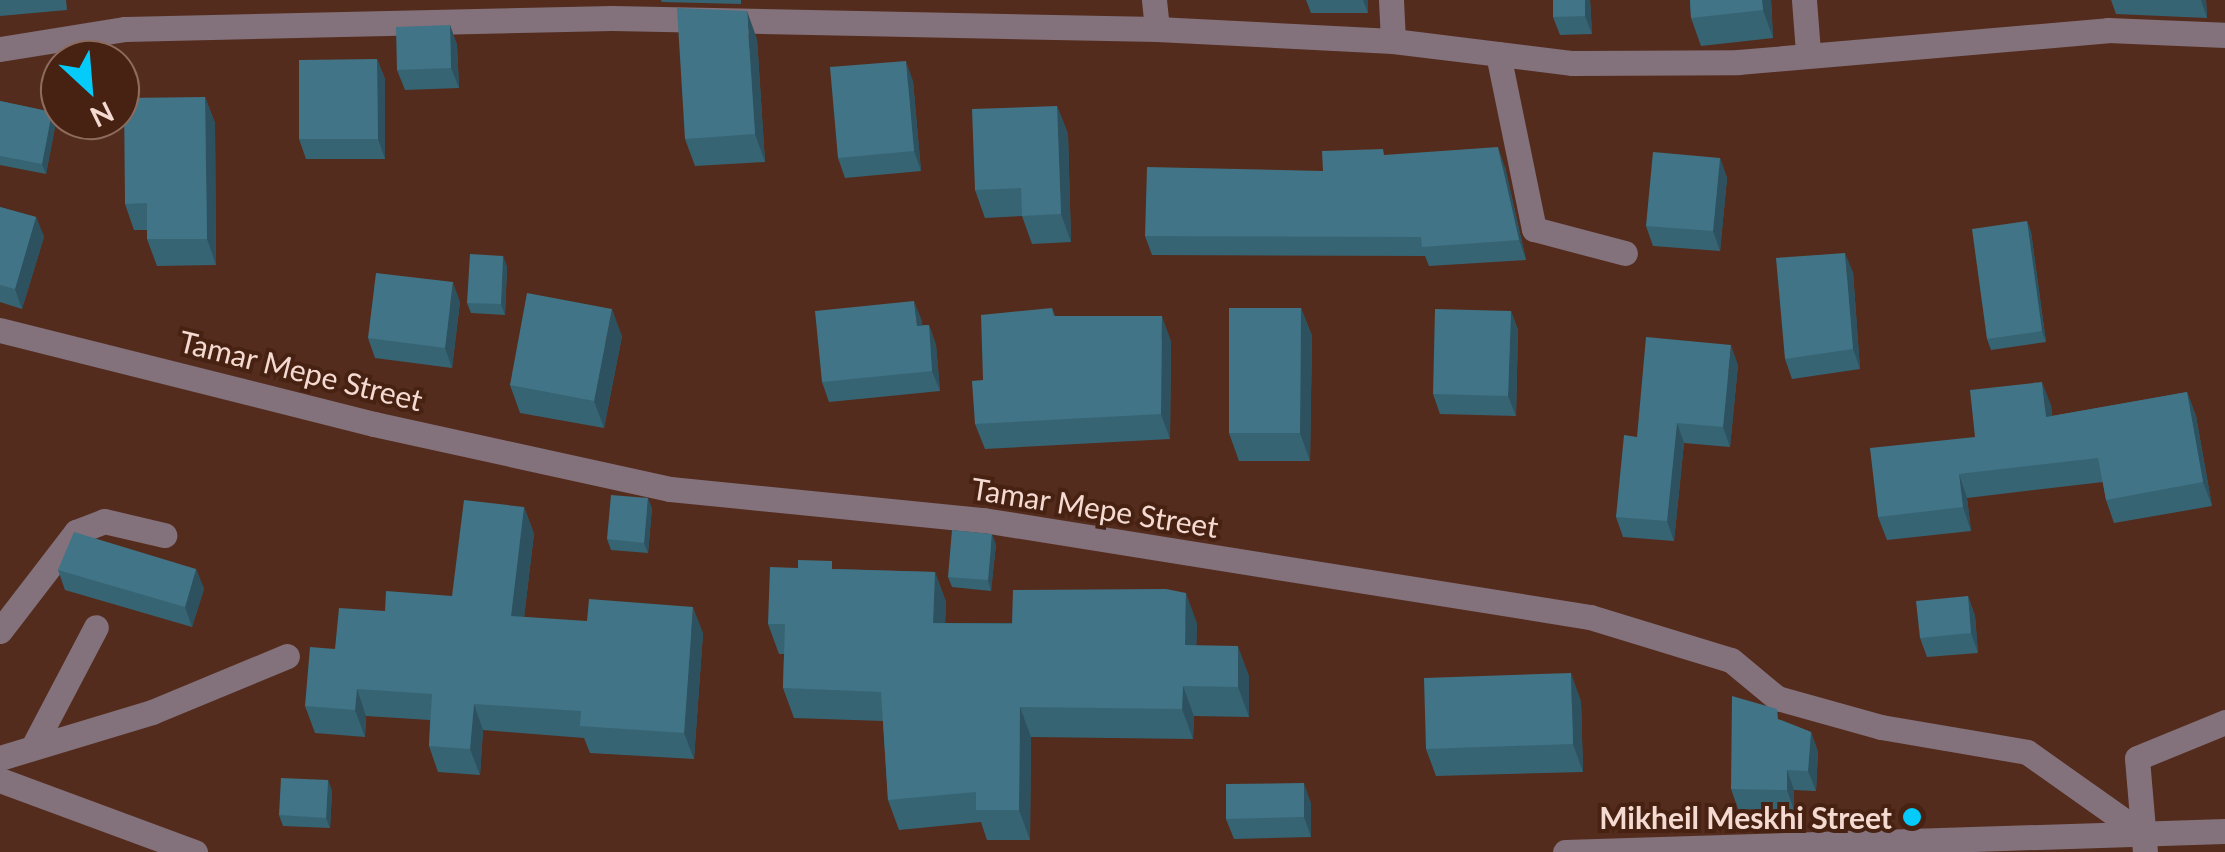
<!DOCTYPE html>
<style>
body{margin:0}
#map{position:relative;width:2225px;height:852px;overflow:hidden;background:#532c1d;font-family:Lato,sans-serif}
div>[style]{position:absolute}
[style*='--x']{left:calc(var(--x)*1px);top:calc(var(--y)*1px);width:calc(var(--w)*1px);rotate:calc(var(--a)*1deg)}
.minor>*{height:25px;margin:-12.5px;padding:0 12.5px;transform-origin:12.5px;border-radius:12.5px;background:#83717c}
.wall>*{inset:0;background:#376473}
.shaded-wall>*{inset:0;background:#2d515e}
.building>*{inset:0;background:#407486}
.dots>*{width:28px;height:28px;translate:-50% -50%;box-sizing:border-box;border:5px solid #472213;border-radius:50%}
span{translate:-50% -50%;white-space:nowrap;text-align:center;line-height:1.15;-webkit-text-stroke:8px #472213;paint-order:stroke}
.street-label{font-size:30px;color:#f4dad1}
.poi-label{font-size:30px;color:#f4dad1;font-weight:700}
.right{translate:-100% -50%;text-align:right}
.north{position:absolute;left:40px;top:40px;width:100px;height:100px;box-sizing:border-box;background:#472213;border:2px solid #8c6c5f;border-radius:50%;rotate:154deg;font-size:28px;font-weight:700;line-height:40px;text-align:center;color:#f4dad1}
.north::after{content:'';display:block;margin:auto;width:35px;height:45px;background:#04cbf9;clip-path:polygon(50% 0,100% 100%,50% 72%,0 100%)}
</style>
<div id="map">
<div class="minor">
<div style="--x:1154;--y:0;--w:29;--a:84"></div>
<div style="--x:1391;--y:0;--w:41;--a:87.2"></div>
<div style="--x:1804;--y:0;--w:52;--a:85.6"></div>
<div style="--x:0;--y:49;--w:127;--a:-9.1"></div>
<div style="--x:125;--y:29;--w:487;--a:-1.3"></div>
<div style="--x:612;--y:18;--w:545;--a:1.16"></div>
<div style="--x:1157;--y:29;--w:236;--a:2.9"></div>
<div style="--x:1393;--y:41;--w:181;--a:7"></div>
<div style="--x:1573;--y:63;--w:165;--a:-0.3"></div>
<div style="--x:1738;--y:62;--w:371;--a:-4.9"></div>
<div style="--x:2108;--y:30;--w:117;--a:2.4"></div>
<div style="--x:1498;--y:54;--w:179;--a:78.4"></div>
<div style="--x:1534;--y:229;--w:94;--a:14.8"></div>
<div style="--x:0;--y:330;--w:386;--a:14.1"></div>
<div style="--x:374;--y:424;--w:303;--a:12.4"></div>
<div style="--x:670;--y:489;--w:315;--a:5.7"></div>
<div style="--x:983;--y:520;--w:615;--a:9.08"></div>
<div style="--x:1590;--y:617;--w:147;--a:17"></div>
<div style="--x:1731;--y:660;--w:60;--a:39.6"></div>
<div style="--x:1777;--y:698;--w:108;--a:15.6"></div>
<div style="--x:1881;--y:727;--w:148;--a:9.7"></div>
<div style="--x:2027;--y:752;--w:142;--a:35.3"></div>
<div style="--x:0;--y:631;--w:125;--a:-52.5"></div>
<div style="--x:76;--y:532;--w:30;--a:-21"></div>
<div style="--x:104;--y:521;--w:62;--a:13.1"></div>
<div style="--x:34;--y:745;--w:133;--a:-62.3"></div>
<div style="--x:0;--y:758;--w:159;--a:-16.8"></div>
<div style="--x:152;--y:712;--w:146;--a:-22.5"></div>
<div style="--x:0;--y:780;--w:208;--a:20.3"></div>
<div style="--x:1565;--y:852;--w:660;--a:-1.82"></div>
<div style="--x:2145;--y:852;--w:94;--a:-94.9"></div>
<div style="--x:2137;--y:758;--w:95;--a:-22.2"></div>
</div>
<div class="wall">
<div style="clip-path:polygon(0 0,66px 0,67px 10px,0 16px)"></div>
<div style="clip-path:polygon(661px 0,741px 0,741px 4px,662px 2px)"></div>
<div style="clip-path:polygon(1306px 0,1368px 0,1368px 13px,1311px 13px)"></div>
<div style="clip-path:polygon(1590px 0,1592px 34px,1560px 35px,1553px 17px)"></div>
<div style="clip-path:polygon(1690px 0,1771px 0,1773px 38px,1701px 46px,1691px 18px)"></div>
<div style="clip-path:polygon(2111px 0,2206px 0,2207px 18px,2116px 14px)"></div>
<div style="clip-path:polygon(450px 25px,457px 45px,459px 88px,405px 90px,397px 70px)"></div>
<div style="clip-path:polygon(757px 39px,765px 162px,695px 166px,685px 139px)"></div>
<div style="clip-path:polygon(377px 59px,385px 79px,385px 159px,306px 159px,299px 139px)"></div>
<div style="clip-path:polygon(913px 81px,921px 171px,845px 178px,838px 158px)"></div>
<div style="clip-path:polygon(205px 97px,215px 123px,216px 265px,157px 266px,147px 239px,147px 230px,134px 230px,125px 204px)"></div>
<div style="clip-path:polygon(0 101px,52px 112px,56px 122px,46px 174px,0 165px)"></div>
<div style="clip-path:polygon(1057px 106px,1068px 134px,1071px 242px,1032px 244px,1022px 216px,985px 218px,975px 190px)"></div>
<div style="clip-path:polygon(1386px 155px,1505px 167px,1526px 260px,1429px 266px,1425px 256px,1152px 255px,1145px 236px,1323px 171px)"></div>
<div style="clip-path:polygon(1720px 158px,1727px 178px,1720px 251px,1653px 246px,1646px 226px)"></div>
<div style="clip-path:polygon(0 207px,36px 217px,44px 237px,22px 309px,0 302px)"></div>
<div style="clip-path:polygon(2027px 221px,2031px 232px,2046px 342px,1991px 350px,1987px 339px)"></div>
<div style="clip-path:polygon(503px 256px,507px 267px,505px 315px,471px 313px,467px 303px)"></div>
<div style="clip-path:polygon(1853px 272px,1860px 369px,1792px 379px,1785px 359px)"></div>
<div style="clip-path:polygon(460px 302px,452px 368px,375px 358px,368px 338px)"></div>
<div style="clip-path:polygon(1052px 308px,1055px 316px,1171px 341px,1170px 439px,985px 449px,975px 424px,983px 380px)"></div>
<div style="clip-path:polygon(1301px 308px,1312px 336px,1310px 461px,1239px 461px,1229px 433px)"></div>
<div style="clip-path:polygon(1511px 311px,1518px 330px,1516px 416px,1440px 414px,1433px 394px)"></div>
<div style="clip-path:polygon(922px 321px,922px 325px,929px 325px,936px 345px,940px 391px,829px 402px,822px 382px)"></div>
<div style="clip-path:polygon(622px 336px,604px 428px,520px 413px,510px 385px)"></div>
<div style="clip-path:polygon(1738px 365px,1730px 447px,1684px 443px,1674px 541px,1623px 537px,1616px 517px,1637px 437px)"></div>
<div style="clip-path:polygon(2187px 392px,2196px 416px,2212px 506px,2114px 523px,2106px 500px,2103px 482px,1967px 498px,1971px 531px,1887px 540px,1878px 517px,1975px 437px,2051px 405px,2052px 416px)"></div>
<div style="clip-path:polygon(524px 507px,534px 534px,524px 617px,703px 633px,694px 759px,590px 753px,584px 738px,483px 730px,480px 775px,438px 772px,429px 746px,430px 720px,366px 716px,365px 737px,315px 733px,305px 706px,335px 649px,385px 611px,452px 596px)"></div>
<div style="clip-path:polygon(652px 508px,648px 553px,611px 550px,607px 539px)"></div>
<div style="clip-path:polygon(996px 544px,991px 591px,952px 587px,948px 577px)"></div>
<div style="clip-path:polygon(196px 569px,204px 589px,192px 627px,65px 590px,58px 570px)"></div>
<div style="clip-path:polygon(835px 569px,935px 572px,946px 602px,945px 623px,1197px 623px,1196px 646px,1249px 676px,1249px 717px,1194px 716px,1193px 739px,1031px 737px,1030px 840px,987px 840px,981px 822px,899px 830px,888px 800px,883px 721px,794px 718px,783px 688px,784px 654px,779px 654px,768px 624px)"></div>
<div style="clip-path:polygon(1968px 596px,1975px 616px,1978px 653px,1927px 657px,1920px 638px)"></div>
<div style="clip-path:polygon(1581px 701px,1583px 772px,1436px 776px,1426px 749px)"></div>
<div style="clip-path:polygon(1781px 720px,1811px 732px,1818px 752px,1816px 791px,1794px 790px,1794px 810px,1738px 809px,1731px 789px)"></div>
<div style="clip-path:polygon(328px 780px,332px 791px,330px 828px,283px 826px,279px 815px)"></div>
<div style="clip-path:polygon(1311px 803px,1311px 837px,1234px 839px,1226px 819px)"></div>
</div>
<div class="shaded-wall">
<div style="clip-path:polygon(1363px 0,1368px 0,1368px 13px)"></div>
<div style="clip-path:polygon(1585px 0,1590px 0,1592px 34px,1585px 16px)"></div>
<div style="clip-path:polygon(1762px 0,1771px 0,1773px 38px,1763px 10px)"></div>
<div style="clip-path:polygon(2201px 0,2206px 0,2207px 18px)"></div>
<div style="clip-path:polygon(747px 11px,757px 39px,765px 162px,755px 134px)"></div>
<div style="clip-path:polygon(450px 25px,457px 45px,459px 88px,451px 68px)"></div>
<div style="clip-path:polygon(377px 59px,385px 79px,385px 159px,378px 139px)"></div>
<div style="clip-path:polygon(906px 61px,913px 81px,921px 171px,914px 151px)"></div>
<div style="clip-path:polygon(205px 97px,215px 123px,216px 265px,207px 239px)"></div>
<div style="clip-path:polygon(1057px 106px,1068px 134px,1071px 242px,1061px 214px)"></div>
<div style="clip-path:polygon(52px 112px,56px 122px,46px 174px,42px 164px)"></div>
<div style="clip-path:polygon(1498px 147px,1505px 167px,1526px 260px,1519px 240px)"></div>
<div style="clip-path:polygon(1720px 158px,1727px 178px,1720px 251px,1713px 231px)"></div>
<div style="clip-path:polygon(36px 217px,44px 237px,22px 309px,15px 289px)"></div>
<div style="clip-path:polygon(2027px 221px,2031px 232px,2046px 342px,2042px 331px)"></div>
<div style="clip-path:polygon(1845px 253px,1853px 272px,1860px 369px,1853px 349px)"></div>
<div style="clip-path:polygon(503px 256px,507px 267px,505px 315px,501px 304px)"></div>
<div style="clip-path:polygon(453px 282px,460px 302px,452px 368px,445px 348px)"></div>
<div style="clip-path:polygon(914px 301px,922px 321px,924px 346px,917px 326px)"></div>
<div style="clip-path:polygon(1301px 308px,1312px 336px,1310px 461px,1300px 433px)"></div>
<div style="clip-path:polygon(612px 309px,622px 336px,604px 428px,594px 401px)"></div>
<div style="clip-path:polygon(1511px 311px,1518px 330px,1516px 416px,1508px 396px)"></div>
<div style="clip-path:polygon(1162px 316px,1171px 341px,1170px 439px,1161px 414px)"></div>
<div style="clip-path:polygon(929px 325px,936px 345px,940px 391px,932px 371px)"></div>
<div style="clip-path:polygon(1731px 345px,1738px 365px,1730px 447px,1723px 427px)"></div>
<div style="clip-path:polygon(2042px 382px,2051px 405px,2055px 441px,2046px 417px)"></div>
<div style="clip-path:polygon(2187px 392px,2196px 416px,2212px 506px,2203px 482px)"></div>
<div style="clip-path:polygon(1677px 423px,1684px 443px,1674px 541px,1667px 521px)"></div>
<div style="clip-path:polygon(1959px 474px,1967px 498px,1971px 531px,1963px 507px)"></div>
<div style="clip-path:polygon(648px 498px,652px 508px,648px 553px,644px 543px)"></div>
<div style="clip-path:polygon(524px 507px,534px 534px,521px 643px,511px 616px)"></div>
<div style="clip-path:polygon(992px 534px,996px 544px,991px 591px,988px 580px)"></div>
<div style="clip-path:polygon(196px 569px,204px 589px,192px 627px,185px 607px)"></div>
<div style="clip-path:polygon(935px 572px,946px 602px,944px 653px,933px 623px)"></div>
<div style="clip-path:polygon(1186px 593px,1197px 623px,1196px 675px,1185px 645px)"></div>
<div style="clip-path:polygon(1968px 596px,1975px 616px,1978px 653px,1971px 633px)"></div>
<div style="clip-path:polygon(693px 607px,703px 633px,694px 759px,684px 733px)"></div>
<div style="clip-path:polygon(1238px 646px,1249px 676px,1249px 717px,1238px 687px)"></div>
<div style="clip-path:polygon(1571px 673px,1581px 701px,1583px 772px,1573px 744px)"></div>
<div style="clip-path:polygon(1183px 686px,1194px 716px,1193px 739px,1182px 709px)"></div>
<div style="clip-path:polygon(357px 689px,366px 716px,365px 737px,355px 710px)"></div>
<div style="clip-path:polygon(474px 704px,483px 730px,480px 775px,470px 749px)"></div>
<div style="clip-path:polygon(1020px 707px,1031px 737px,1030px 840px,1019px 810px)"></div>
<div style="clip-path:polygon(1811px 732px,1818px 752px,1816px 791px,1808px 771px)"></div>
<div style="clip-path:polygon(1787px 770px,1794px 790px,1794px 810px,1787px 790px)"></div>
<div style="clip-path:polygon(328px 780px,332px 791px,330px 828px,326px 818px)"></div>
<div style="clip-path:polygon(1304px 783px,1311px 803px,1311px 837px,1304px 817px)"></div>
</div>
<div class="building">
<div style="clip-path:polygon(1553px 0,1585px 0,1585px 16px,1553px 17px)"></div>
<div style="clip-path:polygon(1690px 0,1762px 0,1763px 10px,1691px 18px)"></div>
<div style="clip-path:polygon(677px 8px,747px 11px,755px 134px,685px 139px)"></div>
<div style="clip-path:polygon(450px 25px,451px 68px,397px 70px,396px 27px)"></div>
<div style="clip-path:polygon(377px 59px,378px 139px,299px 139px,299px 60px)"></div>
<div style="clip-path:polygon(906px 61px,914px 151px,838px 158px,830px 67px)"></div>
<div style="clip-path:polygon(205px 97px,207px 239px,147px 239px,147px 203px,125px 204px,124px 98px)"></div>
<div style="clip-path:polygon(0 101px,52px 112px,42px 164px,0 156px)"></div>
<div style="clip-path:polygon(1057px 106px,1061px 214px,1022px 216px,1021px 188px,975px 190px,972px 109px)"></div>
<div style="clip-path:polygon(1498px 147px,1519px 240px,1422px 247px,1421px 237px,1145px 236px,1147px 167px,1323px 171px,1322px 151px,1383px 149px,1384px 155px)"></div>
<div style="clip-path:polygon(1653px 152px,1720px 158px,1713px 231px,1646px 226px)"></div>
<div style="clip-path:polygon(0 207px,36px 217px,15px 289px,0 285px)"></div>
<div style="clip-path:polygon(2027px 221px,2042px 331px,1987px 339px,1972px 229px)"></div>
<div style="clip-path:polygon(1845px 253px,1853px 349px,1785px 359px,1776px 258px)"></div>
<div style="clip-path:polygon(470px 254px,503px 256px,501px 304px,467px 303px)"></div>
<div style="clip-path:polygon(376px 273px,453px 282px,445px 348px,368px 338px)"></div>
<div style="clip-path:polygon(527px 293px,612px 309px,594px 401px,510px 385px)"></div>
<div style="clip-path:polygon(914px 301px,917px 326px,929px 325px,932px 371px,822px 382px,815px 311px)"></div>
<div style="clip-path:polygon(1052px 308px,1053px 316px,1162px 316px,1161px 414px,975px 424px,972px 381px,983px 380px,981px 315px)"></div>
<div style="clip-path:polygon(1229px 308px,1301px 308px,1300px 433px,1229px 433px)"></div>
<div style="clip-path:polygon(1435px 309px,1511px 311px,1508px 396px,1433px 394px)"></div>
<div style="clip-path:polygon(1646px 337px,1731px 345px,1723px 427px,1677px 423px,1667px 521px,1616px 517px,1624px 435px,1637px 437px)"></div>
<div style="clip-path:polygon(2042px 382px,2046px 417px,2187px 392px,2203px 482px,2106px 500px,2098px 458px,1959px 474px,1963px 507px,1878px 517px,1870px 448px,1975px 437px,1970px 390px)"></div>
<div style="clip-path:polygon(611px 495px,648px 498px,644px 543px,607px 539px)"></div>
<div style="clip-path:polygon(464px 500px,524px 507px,511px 616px,587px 621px,589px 599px,693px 607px,684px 733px,580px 726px,581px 711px,474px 704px,470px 749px,429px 746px,432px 694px,357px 689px,355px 710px,305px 706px,310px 647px,335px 649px,339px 608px,385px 611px,386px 591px,452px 596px)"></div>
<div style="clip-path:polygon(952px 530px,992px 534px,988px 580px,948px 577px)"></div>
<div style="clip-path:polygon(74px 532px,196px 569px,185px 607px,58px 570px)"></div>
<div style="clip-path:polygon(798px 560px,832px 561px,832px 569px,935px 572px,933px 623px,1012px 624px,1013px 590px,1166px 589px,1186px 593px,1185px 645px,1238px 646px,1238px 687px,1183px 686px,1182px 709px,1020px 707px,1019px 810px,976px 810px,976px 792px,888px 800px,881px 692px,783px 688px,785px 624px,768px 624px,770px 567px,798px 568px)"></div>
<div style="clip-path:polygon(1968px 596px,1971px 633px,1920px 638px,1916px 601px)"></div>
<div style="clip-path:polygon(1571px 673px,1573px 744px,1426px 749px,1424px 678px)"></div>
<div style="clip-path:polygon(1732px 696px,1777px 709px,1778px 719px,1811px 732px,1808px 771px,1787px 770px,1787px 790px,1731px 789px)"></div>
<div style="clip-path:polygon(281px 778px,328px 780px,326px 818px,279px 815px)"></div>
<div style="clip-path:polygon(1304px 783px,1304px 817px,1226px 819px,1226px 784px)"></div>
</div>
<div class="dots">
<div style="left:1912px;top:817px;background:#04cbf9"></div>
</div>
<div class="street-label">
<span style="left:301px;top:370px;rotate:14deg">Tamar Mepe Street</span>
<span style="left:1095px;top:507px;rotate:9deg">Tamar Mepe Street</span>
</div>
<div class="poi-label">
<span class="right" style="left:1892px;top:817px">Mikheil Meskhi Street</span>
</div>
<div class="north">N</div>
</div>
